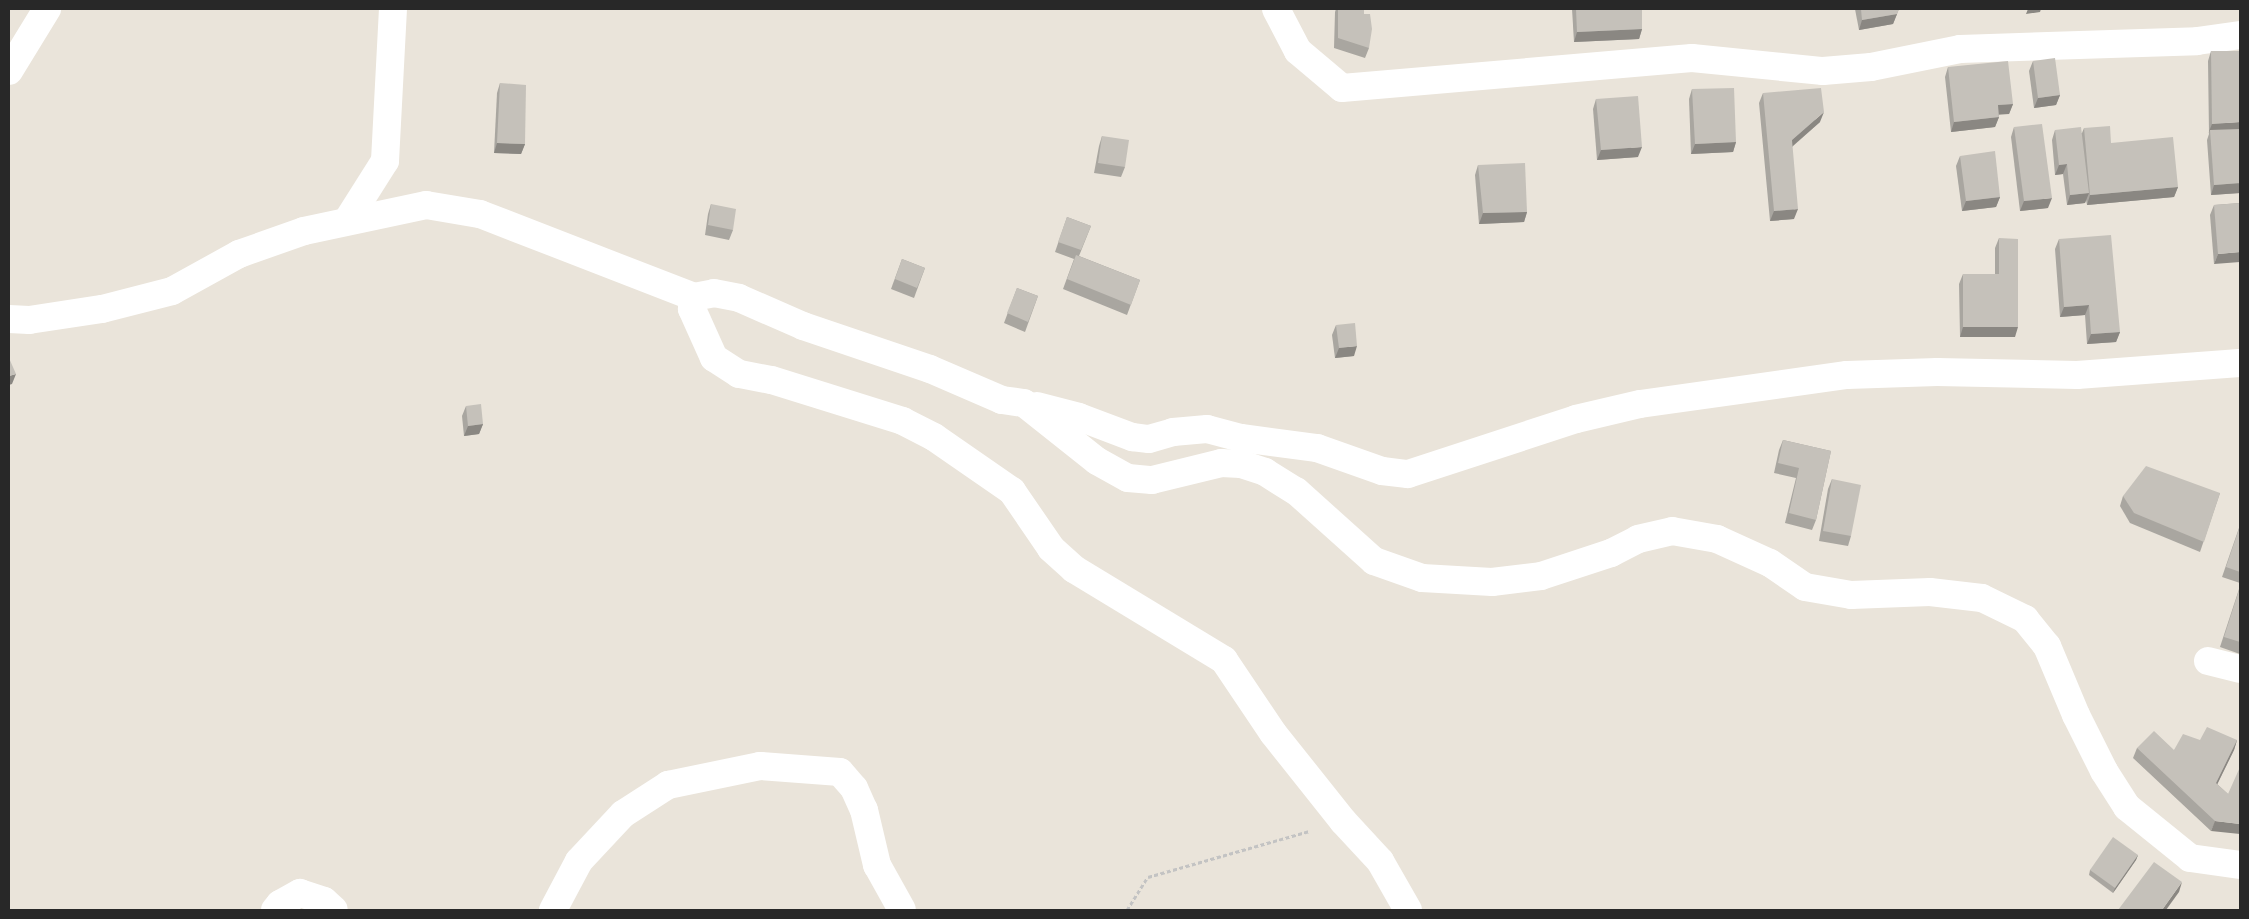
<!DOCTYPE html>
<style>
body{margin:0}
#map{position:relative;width:2249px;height:919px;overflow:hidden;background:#eae4da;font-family:"Varela Round",sans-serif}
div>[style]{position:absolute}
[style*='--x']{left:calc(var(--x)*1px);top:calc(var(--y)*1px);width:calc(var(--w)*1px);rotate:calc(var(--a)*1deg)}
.path>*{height:3px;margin-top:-1.5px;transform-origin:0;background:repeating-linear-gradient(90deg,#c3c3c3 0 4px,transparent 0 6.5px)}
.minor>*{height:28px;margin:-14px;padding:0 14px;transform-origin:14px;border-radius:14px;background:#fff}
.wall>*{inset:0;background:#a9a6a0}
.shaded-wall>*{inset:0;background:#8a8782}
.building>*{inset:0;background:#c5c1ba}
span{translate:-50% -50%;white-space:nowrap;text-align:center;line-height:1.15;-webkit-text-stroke:4px #fff;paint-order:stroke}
.frame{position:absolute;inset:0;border:10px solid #282828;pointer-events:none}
</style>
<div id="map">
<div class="path">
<div style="--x:1127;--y:910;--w:39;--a:-58"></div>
<div style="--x:1148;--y:877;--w:167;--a:-15.9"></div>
</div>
<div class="minor">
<div style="--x:1276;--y:9;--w:47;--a:62.4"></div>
<div style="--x:1298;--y:51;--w:57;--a:40.1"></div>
<div style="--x:1342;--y:88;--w:351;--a:-4.9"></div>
<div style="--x:1692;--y:58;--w:132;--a:5.7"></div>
<div style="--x:1823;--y:71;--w:48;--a:-4.8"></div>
<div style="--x:1871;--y:67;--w:91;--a:-11.4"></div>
<div style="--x:1960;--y:49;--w:237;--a:-1.9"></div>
<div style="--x:2197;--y:41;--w:43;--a:-7.9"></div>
<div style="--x:9;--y:71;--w:73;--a:-58.5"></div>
<div style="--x:347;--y:221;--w:71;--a:-57.7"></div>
<div style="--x:385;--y:161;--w:152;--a:-87"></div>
<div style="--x:9;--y:319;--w:20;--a:3"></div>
<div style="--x:29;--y:320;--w:74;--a:-8.6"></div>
<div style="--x:102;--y:309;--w:72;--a:-14.4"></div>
<div style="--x:172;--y:291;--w:77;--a:-28.9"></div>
<div style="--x:239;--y:254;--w:69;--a:-19.5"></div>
<div style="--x:304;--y:231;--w:125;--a:-12"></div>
<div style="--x:426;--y:205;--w:55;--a:9.5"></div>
<div style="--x:480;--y:214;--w:230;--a:21.2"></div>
<div style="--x:1037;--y:406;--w:43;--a:14.7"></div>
<div style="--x:1079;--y:417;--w:57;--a:20.7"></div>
<div style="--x:1132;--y:437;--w:17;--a:7"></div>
<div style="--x:1149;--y:439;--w:25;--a:-16"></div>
<div style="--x:1173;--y:432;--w:34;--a:-5"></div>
<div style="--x:1207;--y:429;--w:35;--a:15"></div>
<div style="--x:1241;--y:438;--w:77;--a:7.5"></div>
<div style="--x:1317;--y:448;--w:69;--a:19.5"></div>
<div style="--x:1382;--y:471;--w:26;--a:7"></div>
<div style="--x:1408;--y:474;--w:177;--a:-18.1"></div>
<div style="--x:1576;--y:419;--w:66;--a:-13.2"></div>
<div style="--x:1640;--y:404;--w:209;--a:-8"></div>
<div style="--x:1847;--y:375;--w:90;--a:-1.9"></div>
<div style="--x:1937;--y:372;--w:140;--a:1.2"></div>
<div style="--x:2077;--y:375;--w:163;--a:-4.2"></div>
<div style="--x:2208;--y:661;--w:33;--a:14"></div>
<div style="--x:275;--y:910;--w:8;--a:-50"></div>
<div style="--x:280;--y:904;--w:23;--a:-29"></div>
<div style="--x:300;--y:893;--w:25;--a:18"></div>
<div style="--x:324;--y:901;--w:13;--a:42"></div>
<div style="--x:553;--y:910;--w:55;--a:-62"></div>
<div style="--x:579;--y:861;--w:64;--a:-46.9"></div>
<div style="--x:623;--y:814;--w:54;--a:-32.8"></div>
<div style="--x:668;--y:785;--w:94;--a:-11.7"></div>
<div style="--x:760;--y:766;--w:80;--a:4.3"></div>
<div style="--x:840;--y:772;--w:21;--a:49"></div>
<div style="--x:854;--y:788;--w:24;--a:66"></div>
<div style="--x:864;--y:810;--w:57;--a:76.7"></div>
<div style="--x:877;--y:865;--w:51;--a:60.9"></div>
<div style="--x:1408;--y:910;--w:56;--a:-119.7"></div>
<div style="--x:1380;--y:861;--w:54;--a:-132.8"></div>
<div style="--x:1343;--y:821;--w:112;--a:-128.5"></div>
<div style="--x:1273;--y:733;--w:88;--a:-123.9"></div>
<div style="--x:1224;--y:660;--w:175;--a:-148.8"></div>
<div style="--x:1074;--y:569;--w:31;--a:-138"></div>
<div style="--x:1051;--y:548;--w:69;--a:-124.4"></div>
<div style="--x:1012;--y:491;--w:95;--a:-145.3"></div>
<div style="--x:934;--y:437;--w:35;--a:-153"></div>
<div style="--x:903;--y:421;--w:138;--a:-162.7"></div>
<div style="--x:771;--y:380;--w:33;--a:-169"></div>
<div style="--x:739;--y:374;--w:30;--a:-147"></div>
<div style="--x:714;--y:358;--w:54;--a:-114.2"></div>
<div style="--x:692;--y:309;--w:12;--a:-81"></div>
<div style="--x:694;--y:297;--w:20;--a:-11"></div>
<div style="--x:714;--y:293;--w:25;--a:11"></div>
<div style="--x:739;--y:298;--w:70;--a:23.6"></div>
<div style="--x:803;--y:326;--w:134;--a:18.7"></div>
<div style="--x:930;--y:369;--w:78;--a:23.3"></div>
<div style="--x:1002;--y:400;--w:22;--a:8"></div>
<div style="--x:1024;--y:403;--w:93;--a:38.5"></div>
<div style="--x:1097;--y:461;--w:35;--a:29"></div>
<div style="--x:1128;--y:478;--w:24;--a:5"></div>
<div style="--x:1152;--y:480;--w:71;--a:-13.8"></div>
<div style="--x:1221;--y:463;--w:20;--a:3"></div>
<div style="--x:1241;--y:464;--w:25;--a:18"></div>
<div style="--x:1265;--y:472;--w:36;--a:32"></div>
<div style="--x:1296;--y:491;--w:105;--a:41.9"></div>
<div style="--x:1374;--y:561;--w:51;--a:19.5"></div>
<div style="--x:1422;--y:578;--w:70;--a:3.3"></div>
<div style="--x:1492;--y:582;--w:49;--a:-7"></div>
<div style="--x:1541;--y:576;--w:74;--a:-18.2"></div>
<div style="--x:1611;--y:553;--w:30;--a:-27"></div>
<div style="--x:1638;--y:539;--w:35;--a:-13"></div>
<div style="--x:1672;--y:531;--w:46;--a:10.1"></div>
<div style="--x:1717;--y:539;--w:58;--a:24.4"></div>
<div style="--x:1770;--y:563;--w:42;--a:34.4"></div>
<div style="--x:1805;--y:587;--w:47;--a:9.9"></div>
<div style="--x:1851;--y:595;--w:79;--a:-2.2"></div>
<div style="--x:1930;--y:592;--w:52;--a:6.6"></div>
<div style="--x:1982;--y:598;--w:48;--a:26"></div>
<div style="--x:2025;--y:619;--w:35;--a:51"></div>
<div style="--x:2047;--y:646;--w:75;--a:67.2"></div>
<div style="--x:2076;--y:715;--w:63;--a:63.4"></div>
<div style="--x:2104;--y:771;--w:43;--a:57.4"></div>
<div style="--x:2127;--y:807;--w:81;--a:39"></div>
<div style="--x:2190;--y:858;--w:50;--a:8"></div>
</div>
<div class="wall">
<div style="clip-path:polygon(1336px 9px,1364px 9px,1364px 14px,1369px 48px,1365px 58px,1334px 48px,1335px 12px)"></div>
<div style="clip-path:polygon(1572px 9px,1642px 9px,1642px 29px,1639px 39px,1574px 42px)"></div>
<div style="clip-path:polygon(1855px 9px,1899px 9px,1893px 24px,1859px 30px)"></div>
<div style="clip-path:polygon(2211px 51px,2240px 193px,2211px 195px,2207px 140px,2209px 134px,2208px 61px)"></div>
<div style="clip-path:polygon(2033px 61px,2060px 95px,2056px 105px,2034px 108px,2029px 71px)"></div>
<div style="clip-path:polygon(1948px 67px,2013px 104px,2009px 114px,1999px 114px,1999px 117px,1995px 127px,1951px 132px,1945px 77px)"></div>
<div style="clip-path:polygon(500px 83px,525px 144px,521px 154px,494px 153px,497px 93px)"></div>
<div style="clip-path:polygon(1692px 89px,1736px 142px,1733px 152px,1691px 154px,1689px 99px)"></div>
<div style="clip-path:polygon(1763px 93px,1820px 122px,1792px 147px,1794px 219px,1770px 221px,1759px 103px)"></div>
<div style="clip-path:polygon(1596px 99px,1638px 157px,1597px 160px,1593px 109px)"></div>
<div style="clip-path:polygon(2014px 127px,2048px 208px,2020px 211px,2011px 137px)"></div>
<div style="clip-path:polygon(2084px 128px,2111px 143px,2178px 187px,2174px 197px,2087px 205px,2086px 200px,2085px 203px,2067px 205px,2063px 174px,2055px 175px,2052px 140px,2055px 130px,2082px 133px)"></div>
<div style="clip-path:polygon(1102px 136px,1125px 167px,1121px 177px,1094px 173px,1099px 146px)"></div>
<div style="clip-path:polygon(1960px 156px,2000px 197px,1996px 207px,1962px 211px,1956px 166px)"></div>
<div style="clip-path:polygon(1478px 165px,1527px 212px,1524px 222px,1479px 224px,1475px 175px)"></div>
<div style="clip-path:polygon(2240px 203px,2214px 264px,2210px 215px,2214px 205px)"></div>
<div style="clip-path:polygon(711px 204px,733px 230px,729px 240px,705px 235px,708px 214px)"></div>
<div style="clip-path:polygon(1067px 217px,1091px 226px,1079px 256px,1140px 280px,1127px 315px,1063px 289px,1074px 259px,1055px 252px)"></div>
<div style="clip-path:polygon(1999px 238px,2015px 337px,1960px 337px,1959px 284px,1963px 274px,1995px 274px,1995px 248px)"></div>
<div style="clip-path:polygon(2059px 239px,2120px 332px,2116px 342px,2087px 344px,2085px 315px,2060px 317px,2055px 249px)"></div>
<div style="clip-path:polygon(902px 259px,925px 268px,914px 298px,891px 289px)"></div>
<div style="clip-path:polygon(1017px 288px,1038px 296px,1025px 332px,1004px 323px)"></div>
<div style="clip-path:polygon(1336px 325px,1354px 356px,1335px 358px,1332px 335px)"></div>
<div style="clip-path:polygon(466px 406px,483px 424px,479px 434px,464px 436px,462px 416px)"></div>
<div style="clip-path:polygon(1783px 440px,1831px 451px,1816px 520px,1812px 530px,1785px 523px,1796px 478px,1774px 473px,1779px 450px)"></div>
<div style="clip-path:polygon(1832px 479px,1851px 536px,1848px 546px,1819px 541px,1828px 489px)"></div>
<div style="clip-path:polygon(2220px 493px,2200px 552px,2130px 523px,2120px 506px,2123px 496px)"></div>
<div style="clip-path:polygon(2240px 525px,2240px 583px,2222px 577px)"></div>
<div style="clip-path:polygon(2240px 586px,2240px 654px,2220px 647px)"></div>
<div style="clip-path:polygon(2200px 740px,2237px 740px,2234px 750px,2217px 784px,2228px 794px,2211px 831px,2133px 758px,2137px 748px,2174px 750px)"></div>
<div style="clip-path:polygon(2138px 855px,2136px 860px,2113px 893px,2089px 875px,2090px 870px)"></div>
</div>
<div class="shaded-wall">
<div style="clip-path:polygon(2028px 9px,2041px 9px,2040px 12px,2026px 14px)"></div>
<div style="clip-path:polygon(1897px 14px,1893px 24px,1859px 30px,1862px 20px)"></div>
<div style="clip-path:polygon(1642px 29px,1639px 39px,1574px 42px,1577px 32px)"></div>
<div style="clip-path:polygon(2060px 95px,2056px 105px,2034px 108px,2038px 98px)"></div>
<div style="clip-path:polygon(2013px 104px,2009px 114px,1994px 115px,1998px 105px)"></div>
<div style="clip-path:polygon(1824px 112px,1820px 122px,1788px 150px,1792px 140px)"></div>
<div style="clip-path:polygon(1999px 117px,1995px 127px,1951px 132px,1954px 122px)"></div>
<div style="clip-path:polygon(2240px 122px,2240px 132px,2210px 130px,2208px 134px,2212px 124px)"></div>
<div style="clip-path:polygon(1736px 142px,1733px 152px,1691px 154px,1695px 144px)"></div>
<div style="clip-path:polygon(497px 143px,525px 144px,521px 154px,494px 153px)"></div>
<div style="clip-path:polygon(1642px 147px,1638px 157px,1597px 160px,1601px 150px)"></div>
<div style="clip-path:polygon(2067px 164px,2063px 174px,2055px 175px,2059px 165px)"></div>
<div style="clip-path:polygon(2240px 183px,2240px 193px,2211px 195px,2214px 185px)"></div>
<div style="clip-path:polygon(2178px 187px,2174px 197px,2087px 205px,2090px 195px)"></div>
<div style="clip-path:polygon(2089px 193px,2085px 203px,2067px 205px,2070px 195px)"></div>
<div style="clip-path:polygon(2000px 197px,1996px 207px,1962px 211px,1966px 201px)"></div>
<div style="clip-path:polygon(2052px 198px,2048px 208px,2020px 211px,2024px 201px)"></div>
<div style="clip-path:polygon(1798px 209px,1794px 219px,1770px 221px,1774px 211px)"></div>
<div style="clip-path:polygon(1527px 212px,1524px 222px,1479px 224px,1483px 213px)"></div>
<div style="clip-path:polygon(2240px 252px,2240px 262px,2214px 264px,2218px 254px)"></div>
<div style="clip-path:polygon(2089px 305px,2085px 315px,2060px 317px,2064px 307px)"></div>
<div style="clip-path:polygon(1963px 327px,2018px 327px,2015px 337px,1960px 337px)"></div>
<div style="clip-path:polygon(2120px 332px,2116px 342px,2087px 344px,2091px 334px)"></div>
<div style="clip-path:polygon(1357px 346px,1354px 356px,1335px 358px,1339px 348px)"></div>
<div style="clip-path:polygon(16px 374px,12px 384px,9px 385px,9px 376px)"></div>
<div style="clip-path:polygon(483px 424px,479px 434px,464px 436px,468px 426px)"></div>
<div style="clip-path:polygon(2237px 740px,2234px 750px,2213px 793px,2216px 783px)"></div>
<div style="clip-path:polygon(2215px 821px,2240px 824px,2240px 834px,2211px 831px)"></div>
<div style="clip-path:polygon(2138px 855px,2136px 860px,2113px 893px,2115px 888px)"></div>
<div style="clip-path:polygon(2182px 882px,2179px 892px,2166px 910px,2162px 910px)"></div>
</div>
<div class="building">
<div style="clip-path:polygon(1338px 9px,1364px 9px,1364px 14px,1370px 14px,1372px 29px,1369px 48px,1338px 38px)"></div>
<div style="clip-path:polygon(1576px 9px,1642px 9px,1642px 29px,1577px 32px)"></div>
<div style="clip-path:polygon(1861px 9px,1899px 9px,1897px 14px,1862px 20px)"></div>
<div style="clip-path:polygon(2211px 51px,2240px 51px,2240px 122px,2212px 124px)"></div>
<div style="clip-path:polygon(2055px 58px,2060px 95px,2038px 98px,2033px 61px)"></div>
<div style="clip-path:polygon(2008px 61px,2013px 104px,1998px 105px,1999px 117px,1954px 122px,1948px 67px)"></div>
<div style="clip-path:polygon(500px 83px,526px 85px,525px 144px,497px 143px)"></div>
<div style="clip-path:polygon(1734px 88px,1736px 142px,1695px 144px,1692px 89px)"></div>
<div style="clip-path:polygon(1821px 88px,1824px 112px,1792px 140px,1798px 209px,1774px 211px,1763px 93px)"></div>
<div style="clip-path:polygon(1638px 96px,1642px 147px,1601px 150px,1596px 99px)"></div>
<div style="clip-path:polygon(2042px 124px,2052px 198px,2024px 201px,2014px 127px)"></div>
<div style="clip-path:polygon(2110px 126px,2111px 143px,2173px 137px,2178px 187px,2090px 195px,2084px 128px)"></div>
<div style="clip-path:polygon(2081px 127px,2089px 193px,2070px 195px,2067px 164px,2059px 165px,2055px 130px)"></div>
<div style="clip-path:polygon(2240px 129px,2240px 183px,2214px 185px,2210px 130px)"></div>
<div style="clip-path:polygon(1102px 136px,1129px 140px,1125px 167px,1098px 163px)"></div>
<div style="clip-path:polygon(1995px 151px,2000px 197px,1966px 201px,1960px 156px)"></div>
<div style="clip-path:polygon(1525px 163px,1527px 212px,1483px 213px,1478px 165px)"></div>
<div style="clip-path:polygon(2240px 203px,2240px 252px,2218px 254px,2214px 205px)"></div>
<div style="clip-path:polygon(711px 204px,736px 209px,733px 230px,708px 225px)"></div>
<div style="clip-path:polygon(1067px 217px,1091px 226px,1081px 250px,1058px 242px)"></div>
<div style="clip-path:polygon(2111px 235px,2120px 332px,2091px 334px,2089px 305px,2064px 307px,2059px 239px)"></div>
<div style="clip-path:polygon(1999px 238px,2018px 239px,2018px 327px,1963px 327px,1963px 274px,1999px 274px)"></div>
<div style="clip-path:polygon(1076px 255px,1140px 280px,1131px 305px,1067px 279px)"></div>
<div style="clip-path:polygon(902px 259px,925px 268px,917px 288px,895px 279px)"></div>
<div style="clip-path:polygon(1017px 288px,1038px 296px,1028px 322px,1007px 313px)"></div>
<div style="clip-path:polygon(1355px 323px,1357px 346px,1339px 348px,1336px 325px)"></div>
<div style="clip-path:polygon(9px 358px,16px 374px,9px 376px)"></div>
<div style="clip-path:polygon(481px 404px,483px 424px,468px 426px,466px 406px)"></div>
<div style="clip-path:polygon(1783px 440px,1831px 451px,1816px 520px,1789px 513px,1799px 468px,1778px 463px)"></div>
<div style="clip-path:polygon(2146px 466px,2220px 493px,2204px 542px,2134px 513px,2123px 496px)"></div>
<div style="clip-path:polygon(1832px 479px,1861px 485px,1851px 536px,1823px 531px)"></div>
<div style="clip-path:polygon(2240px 526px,2240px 572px,2226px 567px)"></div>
<div style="clip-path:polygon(2240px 587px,2240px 642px,2224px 637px)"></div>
<div style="clip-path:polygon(2207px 727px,2237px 740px,2216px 783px,2228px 794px,2240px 767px,2240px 824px,2215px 821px,2137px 748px,2154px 731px,2174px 750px,2183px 734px,2200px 740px)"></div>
<div style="clip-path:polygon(2113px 837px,2138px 855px,2115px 888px,2090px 870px)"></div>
<div style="clip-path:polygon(2154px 862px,2182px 882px,2162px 910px,2118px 910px)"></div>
</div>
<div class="frame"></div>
</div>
